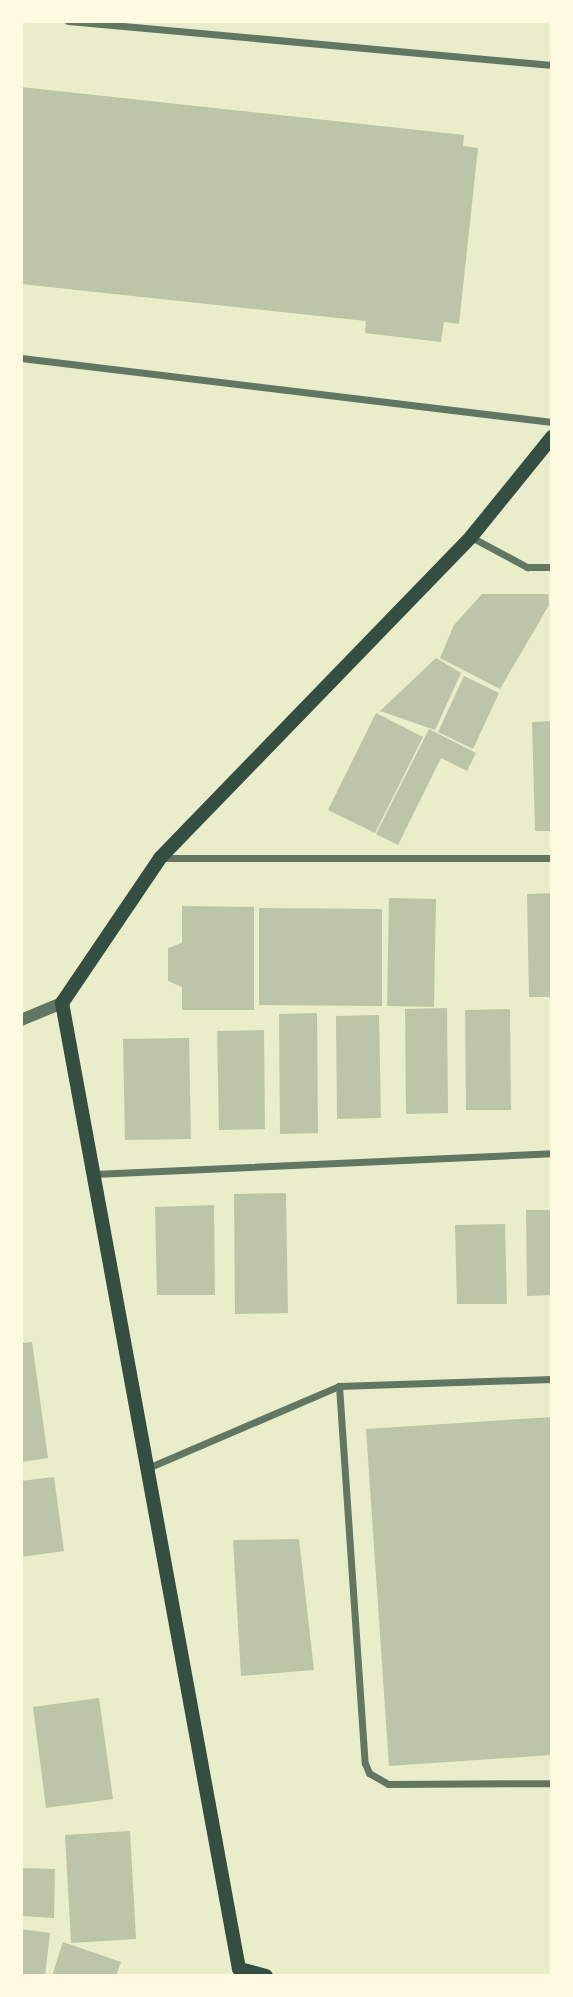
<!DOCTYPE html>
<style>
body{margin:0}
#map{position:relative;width:573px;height:1997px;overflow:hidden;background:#e9edc9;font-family:Quicksand,sans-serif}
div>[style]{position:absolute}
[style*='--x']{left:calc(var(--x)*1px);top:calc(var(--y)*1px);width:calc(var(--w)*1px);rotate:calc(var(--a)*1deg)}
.building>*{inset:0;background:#bcc5a7}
.minor>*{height:7px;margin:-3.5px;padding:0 3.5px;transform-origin:3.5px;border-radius:3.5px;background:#617663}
.tertiary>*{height:12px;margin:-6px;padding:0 6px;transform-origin:6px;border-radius:6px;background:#617663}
.secondary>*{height:14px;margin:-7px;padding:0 7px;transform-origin:7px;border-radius:7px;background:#344e41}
span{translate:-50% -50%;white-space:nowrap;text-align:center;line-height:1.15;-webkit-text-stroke:7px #fefae0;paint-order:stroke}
.frame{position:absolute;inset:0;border:23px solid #fefae0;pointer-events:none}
</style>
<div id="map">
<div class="building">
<div style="clip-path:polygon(21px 87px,464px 135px,463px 146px,478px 148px,459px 324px,444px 322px,441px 342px,365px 333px,366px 321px,21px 284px)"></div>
<div style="clip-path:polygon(482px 594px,548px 594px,549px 605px,500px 689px,440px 658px,454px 625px)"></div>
<div style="clip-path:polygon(436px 658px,461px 673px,435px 730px,380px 711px)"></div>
<div style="clip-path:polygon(464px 676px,499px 693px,473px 749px,438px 732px)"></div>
<div style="clip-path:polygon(376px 713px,423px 737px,375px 833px,328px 810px)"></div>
<div style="clip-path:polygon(552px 721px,552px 831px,535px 831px,532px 722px)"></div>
<div style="clip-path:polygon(429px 729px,476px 753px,467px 771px,441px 758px,398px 845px,376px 834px)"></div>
<div style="clip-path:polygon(552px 893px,552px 997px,529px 997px,527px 894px)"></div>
<div style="clip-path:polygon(389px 898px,436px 899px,434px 1007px,387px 1006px)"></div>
<div style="clip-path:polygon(182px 906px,254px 907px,254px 1010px,182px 1010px,182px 987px,168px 981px,168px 948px,182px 943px)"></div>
<div style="clip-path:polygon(259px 908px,382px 909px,382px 1006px,259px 1005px)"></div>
<div style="clip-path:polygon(447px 1008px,448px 1113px,406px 1114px,405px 1009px)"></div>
<div style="clip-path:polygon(510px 1009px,511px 1110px,466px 1110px,465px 1010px)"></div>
<div style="clip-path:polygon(317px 1013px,318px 1133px,280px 1134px,279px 1014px)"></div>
<div style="clip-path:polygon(379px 1015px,381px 1118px,337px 1119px,336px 1016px)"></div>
<div style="clip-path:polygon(264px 1030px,265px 1129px,219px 1130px,217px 1031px)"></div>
<div style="clip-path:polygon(189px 1038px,191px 1139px,125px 1140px,123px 1039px)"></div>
<div style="clip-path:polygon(286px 1193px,288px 1313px,235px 1314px,234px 1194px)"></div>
<div style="clip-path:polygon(214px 1205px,215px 1295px,157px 1295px,155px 1207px)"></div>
<div style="clip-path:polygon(526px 1210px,552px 1210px,552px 1295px,527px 1296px)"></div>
<div style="clip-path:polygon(505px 1224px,507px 1304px,457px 1304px,455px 1225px)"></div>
<div style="clip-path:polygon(32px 1342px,48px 1458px,21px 1462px,21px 1343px)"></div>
<div style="clip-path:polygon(552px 1417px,552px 1755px,389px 1766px,366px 1429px)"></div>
<div style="clip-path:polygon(54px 1477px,64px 1551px,21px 1557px,21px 1481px)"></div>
<div style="clip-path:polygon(299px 1539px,314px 1670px,241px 1676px,233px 1540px)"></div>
<div style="clip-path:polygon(99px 1698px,113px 1799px,46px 1808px,33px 1707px)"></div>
<div style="clip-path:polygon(130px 1831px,136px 1939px,71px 1943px,65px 1835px)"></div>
<div style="clip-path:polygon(21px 1868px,55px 1869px,54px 1918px,21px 1916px)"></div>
<div style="clip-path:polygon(21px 1929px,50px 1933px,45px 1976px,21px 1976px)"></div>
<div style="clip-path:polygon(63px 1942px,121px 1962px,116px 1976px,52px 1976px)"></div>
</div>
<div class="minor">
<div style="--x:68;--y:21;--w:486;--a:5.2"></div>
<div style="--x:21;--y:358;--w:535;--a:6.87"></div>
<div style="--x:471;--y:537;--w:64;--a:28.2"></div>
<div style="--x:527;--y:567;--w:25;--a:0"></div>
<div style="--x:161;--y:858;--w:391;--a:0"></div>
<div style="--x:94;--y:1174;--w:458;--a:-2.6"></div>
<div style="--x:339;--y:1386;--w:378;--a:86.1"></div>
<div style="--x:365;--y:1763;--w:11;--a:68"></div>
<div style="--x:369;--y:1773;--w:22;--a:30"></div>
<div style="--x:388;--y:1784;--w:164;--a:-0.3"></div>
<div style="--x:150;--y:1467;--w:206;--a:-23.2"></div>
<div style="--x:339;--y:1386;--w:213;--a:-1.9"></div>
</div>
<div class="tertiary">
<div style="--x:21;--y:1020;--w:44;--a:-22.5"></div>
</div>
<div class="secondary">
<div style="--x:266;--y:1976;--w:28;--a:-165"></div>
<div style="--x:239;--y:1969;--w:982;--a:-100.38"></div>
<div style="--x:62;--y:1003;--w:175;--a:-55.9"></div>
<div style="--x:160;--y:858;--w:447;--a:-45.9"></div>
<div style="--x:471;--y:537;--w:129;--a:-51"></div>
</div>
<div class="frame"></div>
</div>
